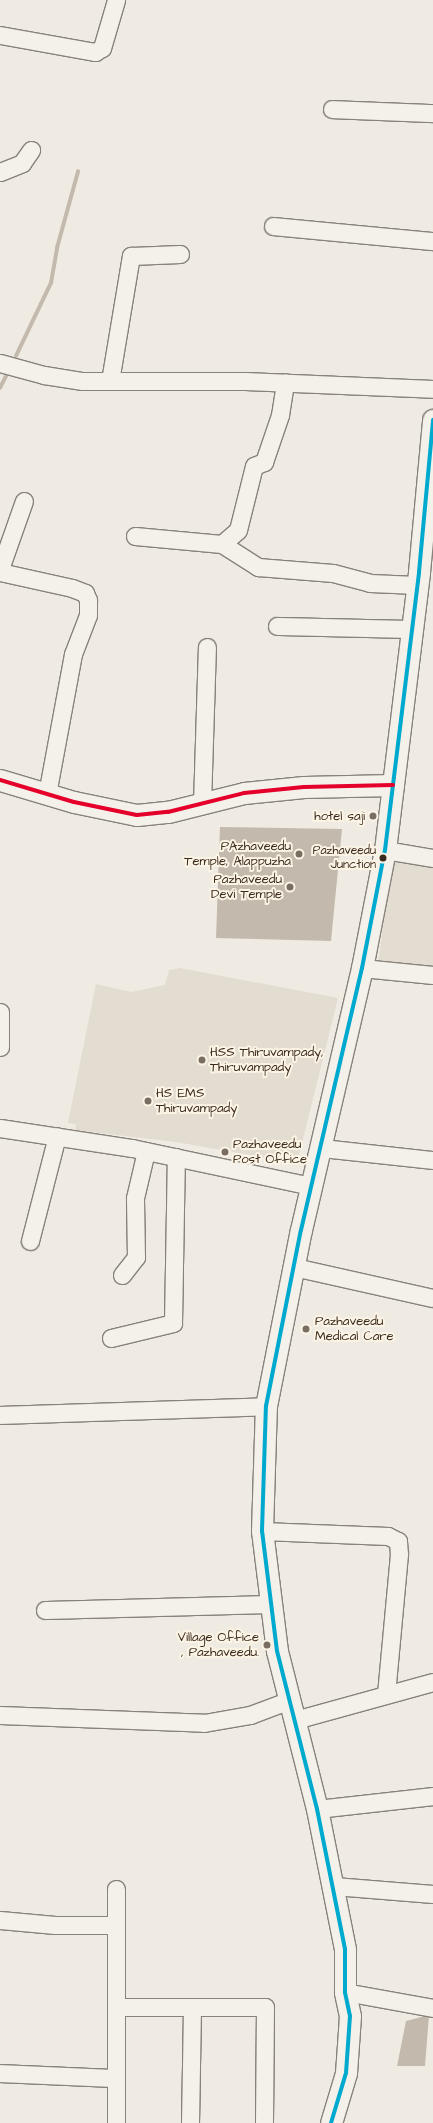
<!DOCTYPE html>
<style>
body{margin:0}
#map{position:relative;width:433px;height:2123px;overflow:hidden;background:#efebe2;font-family:"Architects Daughter",sans-serif}
div>[style]{position:absolute}
[style*='--x']{left:calc(var(--x)*1px);top:calc(var(--y)*1px);width:calc(var(--w)*1px);rotate:calc(var(--a)*1deg)}
.built>*{inset:0;background:#e3dcd0}
.water>*{inset:0;background:#c3baad}
.stream>*{height:3.5px;margin:-1.75px;padding:0 1.75px;transform-origin:1.75px;border-radius:1.75px;background:#c3baad}
.roads{filter:drop-shadow(1px 0 #87827b) drop-shadow(-1px 0 #87827b) drop-shadow(0 1px #87827b) drop-shadow(0 -1px #87827b)}
.minor>*{height:17px;margin:-8.5px;padding:0 8.5px;transform-origin:8.5px;border-radius:8.5px;background:#f4f1ea}
.major>*{height:21px;margin:-10.5px;padding:0 10.5px;transform-origin:10.5px;border-radius:10.5px;background:#f4f1ea}
.bus-1>*{height:4px;margin:-2px;padding:0 2px;transform-origin:2px;border-radius:2px;background:#00a9ce}
.bus-2>*{height:4px;margin:-2px;padding:0 2px;transform-origin:2px;border-radius:2px;background:#e4002b}
.dots>*{width:11px;height:11px;translate:-50% -50%;box-sizing:border-box;border:2px solid #fcf5e5;border-radius:50%}
span{translate:-50% -50%;white-space:nowrap;text-align:center;line-height:1.15;-webkit-text-stroke:4px #fcf5e5;paint-order:stroke}
.bus-label{font-size:12px;color:#3b2a1e}
.right{translate:-100% -50%;text-align:right}
.poi-label{font-size:13px;color:#3b2a1e}
.left{translate:0 -50%;text-align:left}
</style>
<div id="map">
<div class="built">
<div style="clip-path:polygon(392px 858px,433px 864px,433px 971px,378px 964px)"></div>
<div style="clip-path:polygon(180px 968px,338px 998px,297px 1163px,176px 1142px,75px 1130px,76px 1124px,68px 1123px,96px 984px,131px 992px,165px 985px,169px 970px)"></div>
</div>
<div class="water">
<div style="clip-path:polygon(220px 827px,342px 829px,331px 941px,216px 938px)"></div>
<div style="clip-path:polygon(429px 2015px,425px 2066px,397px 2066px,406px 2021px)"></div>
</div>
<div class="stream">
<div style="--x:16;--y:356;--w:81;--a:-64.4"></div>
<div style="--x:51;--y:283;--w:36;--a:-80"></div>
<div style="--x:57;--y:248;--w:79;--a:-74.6"></div>
<div style="--x:0;--y:388;--w:13;--a:-63"></div>
</div>
<div class="roads">
<div class="minor">
<div style="--x:0;--y:35;--w:97;--a:10.1"></div>
<div style="--x:95;--y:52;--w:8;--a:-30"></div>
<div style="--x:102;--y:48;--w:50;--a:-73.7"></div>
<div style="--x:332;--y:109;--w:101;--a:2.3"></div>
<div style="--x:0;--y:172;--w:24;--a:-22"></div>
<div style="--x:22;--y:163;--w:16;--a:-55"></div>
<div style="--x:273;--y:226;--w:161;--a:5.4"></div>
<div style="--x:0;--y:363;--w:46;--a:15.3"></div>
<div style="--x:44;--y:375;--w:39;--a:9"></div>
<div style="--x:83;--y:381;--w:162;--a:0"></div>
<div style="--x:245;--y:381;--w:188;--a:2.4"></div>
<div style="--x:110;--y:381;--w:127;--a:-80.5"></div>
<div style="--x:131;--y:256;--w:49;--a:-2.3"></div>
<div style="--x:135;--y:536;--w:87;--a:5.3"></div>
<div style="--x:222;--y:544;--w:43;--a:32.6"></div>
<div style="--x:258;--y:567;--w:75;--a:4.6"></div>
<div style="--x:333;--y:573;--w:38;--a:15"></div>
<div style="--x:370;--y:583;--w:47;--a:2.4"></div>
<div style="--x:222;--y:544;--w:21;--a:-41"></div>
<div style="--x:238;--y:530;--w:66;--a:-76"></div>
<div style="--x:254;--y:466;--w:11;--a:-22"></div>
<div style="--x:264;--y:462;--w:50;--a:-71.2"></div>
<div style="--x:280;--y:415;--w:33;--a:-81"></div>
<div style="--x:0;--y:569;--w:72;--a:-70.6"></div>
<div style="--x:0;--y:572;--w:74;--a:12.5"></div>
<div style="--x:72;--y:588;--w:14;--a:21"></div>
<div style="--x:85;--y:593;--w:8;--a:67"></div>
<div style="--x:88;--y:600;--w:15;--a:90"></div>
<div style="--x:88;--y:615;--w:42;--a:111"></div>
<div style="--x:73;--y:654;--w:142;--a:100.5"></div>
<div style="--x:277;--y:626;--w:135;--a:1.3"></div>
<div style="--x:202;--y:804;--w:157;--a:-88.2"></div>
<div style="--x:385;--y:850;--w:49;--a:9.5"></div>
<div style="--x:362;--y:968;--w:71;--a:5.6"></div>
<div style="--x:0;--y:1012;--w:35;--a:90"></div>
<div style="--x:0;--y:1128;--w:134;--a:8.6"></div>
<div style="--x:132;--y:1148;--w:183;--a:12"></div>
<div style="--x:322;--y:1148;--w:112;--a:6.2"></div>
<div style="--x:30;--y:1241;--w:108;--a:-75.6"></div>
<div style="--x:294;--y:1267;--w:142;--a:12.6"></div>
<div style="--x:122;--y:1275;--w:23;--a:-52"></div>
<div style="--x:136;--y:1257;--w:59;--a:-91"></div>
<div style="--x:135;--y:1198;--w:48;--a:-76.8"></div>
<div style="--x:111;--y:1338;--w:64;--a:-13.6"></div>
<div style="--x:173;--y:1323;--w:166;--a:-89"></div>
<div style="--x:0;--y:1415;--w:266;--a:-1.9"></div>
<div style="--x:262;--y:1531;--w:126;--a:2.3"></div>
<div style="--x:388;--y:1536;--w:11;--a:27"></div>
<div style="--x:398;--y:1541;--w:13;--a:86"></div>
<div style="--x:399;--y:1554;--w:140;--a:95.3"></div>
<div style="--x:45;--y:1610;--w:226;--a:-1.5"></div>
<div style="--x:0;--y:1715;--w:204;--a:2.2"></div>
<div style="--x:204;--y:1723;--w:47;--a:-9.9"></div>
<div style="--x:250;--y:1715;--w:43;--a:-20.6"></div>
<div style="--x:295;--y:1720;--w:143;--a:-15.4"></div>
<div style="--x:317;--y:1809;--w:117;--a:-6.4"></div>
<div style="--x:334;--y:1886;--w:99;--a:4.6"></div>
<div style="--x:0;--y:1920;--w:55;--a:5.2"></div>
<div style="--x:55;--y:1925;--w:61;--a:0"></div>
<div style="--x:345;--y:1992;--w:89;--a:10.3"></div>
<div style="--x:116;--y:2007;--w:149;--a:0"></div>
<div style="--x:265;--y:2007;--w:116;--a:90.5"></div>
<div style="--x:0;--y:2073;--w:116;--a:2.5"></div>
<div style="--x:116;--y:2123;--w:234;--a:-90"></div>
<div style="--x:190;--y:2123;--w:115;--a:-89"></div>
</div>
<div class="major">
<div style="--x:0;--y:780;--w:77;--a:16.6"></div>
<div style="--x:74;--y:802;--w:64;--a:11.7"></div>
<div style="--x:137;--y:815;--w:31;--a:-6"></div>
<div style="--x:168;--y:812;--w:78;--a:-14"></div>
<div style="--x:244;--y:793;--w:60;--a:-5.7"></div>
<div style="--x:304;--y:787;--w:89;--a:-1.3"></div>
<div style="--x:331;--y:2123;--w:52;--a:-73.3"></div>
<div style="--x:346;--y:2073;--w:57;--a:-86"></div>
<div style="--x:350;--y:2016;--w:25;--a:-102"></div>
<div style="--x:345;--y:1992;--w:43;--a:-90"></div>
<div style="--x:345;--y:1949;--w:143;--a:-101.3"></div>
<div style="--x:317;--y:1809;--w:163;--a:-104.2"></div>
<div style="--x:277;--y:1651;--w:121;--a:-97.1"></div>
<div style="--x:262;--y:1531;--w:125;--a:-88.2"></div>
<div style="--x:266;--y:1406;--w:179;--a:-78.8"></div>
<div style="--x:301;--y:1230;--w:269;--a:-76.9"></div>
<div style="--x:362;--y:968;--w:120;--a:-79"></div>
<div style="--x:385;--y:850;--w:280;--a:-83"></div>
<div style="--x:419;--y:572;--w:153;--a:-84.7"></div>
</div>
</div>
<div class="bus-1">
<div style="--x:331;--y:2123;--w:52;--a:-73.3"></div>
<div style="--x:346;--y:2073;--w:57;--a:-86"></div>
<div style="--x:350;--y:2016;--w:25;--a:-102"></div>
<div style="--x:345;--y:1992;--w:43;--a:-90"></div>
<div style="--x:345;--y:1949;--w:143;--a:-101.3"></div>
<div style="--x:317;--y:1809;--w:163;--a:-104.2"></div>
<div style="--x:277;--y:1651;--w:121;--a:-97.1"></div>
<div style="--x:262;--y:1531;--w:125;--a:-88.2"></div>
<div style="--x:266;--y:1406;--w:179;--a:-78.8"></div>
<div style="--x:301;--y:1230;--w:269;--a:-76.9"></div>
<div style="--x:362;--y:968;--w:120;--a:-79"></div>
<div style="--x:385;--y:850;--w:280;--a:-83"></div>
<div style="--x:419;--y:572;--w:153;--a:-84.7"></div>
</div>
<div class="bus-2">
<div style="--x:0;--y:780;--w:77;--a:16.6"></div>
<div style="--x:74;--y:802;--w:64;--a:11.7"></div>
<div style="--x:137;--y:815;--w:31;--a:-6"></div>
<div style="--x:168;--y:812;--w:78;--a:-14"></div>
<div style="--x:244;--y:793;--w:60;--a:-5.7"></div>
<div style="--x:304;--y:787;--w:89;--a:-1.3"></div>
</div>
<div class="dots">
<div style="left:373px;top:816px;background:#7a6e63"></div>
<div style="left:299px;top:854px;background:#7a6e63"></div>
<div style="left:383px;top:858px;background:#3b2a1e"></div>
<div style="left:290px;top:887px;background:#7a6e63"></div>
<div style="left:202px;top:1060px;background:#7a6e63"></div>
<div style="left:148px;top:1101px;background:#7a6e63"></div>
<div style="left:225px;top:1152px;background:#7a6e63"></div>
<div style="left:306px;top:1329px;background:#7a6e63"></div>
<div style="left:267px;top:1645px;background:#7a6e63"></div>
</div>
<div class="bus-label">
<span class="right" style="left:376px;top:858px">Pazhaveedu<br>Junction</span>
</div>
<div class="poi-label">
<span class="right" style="left:365px;top:816px">hotel saji</span>
<span class="right" style="left:291px;top:854px">PAzhaveedu<br>Temple, Alappuzha</span>
<span class="right" style="left:282px;top:887px">Pazhaveedu<br>Devi Temple</span>
<span class="left" style="left:210px;top:1060px">HSS Thiruvampady,<br>Thiruvampady</span>
<span class="left" style="left:156px;top:1101px">HS EMS<br>Thiruvampady</span>
<span class="left" style="left:233px;top:1152px">Pazhaveedu<br>Post Office</span>
<span class="left" style="left:315px;top:1329px">Pazhaveedu<br>Medical Care</span>
<span class="right" style="left:259px;top:1645px">Village Office<br>, Pazhaveedu.</span>
</div>
</div>
